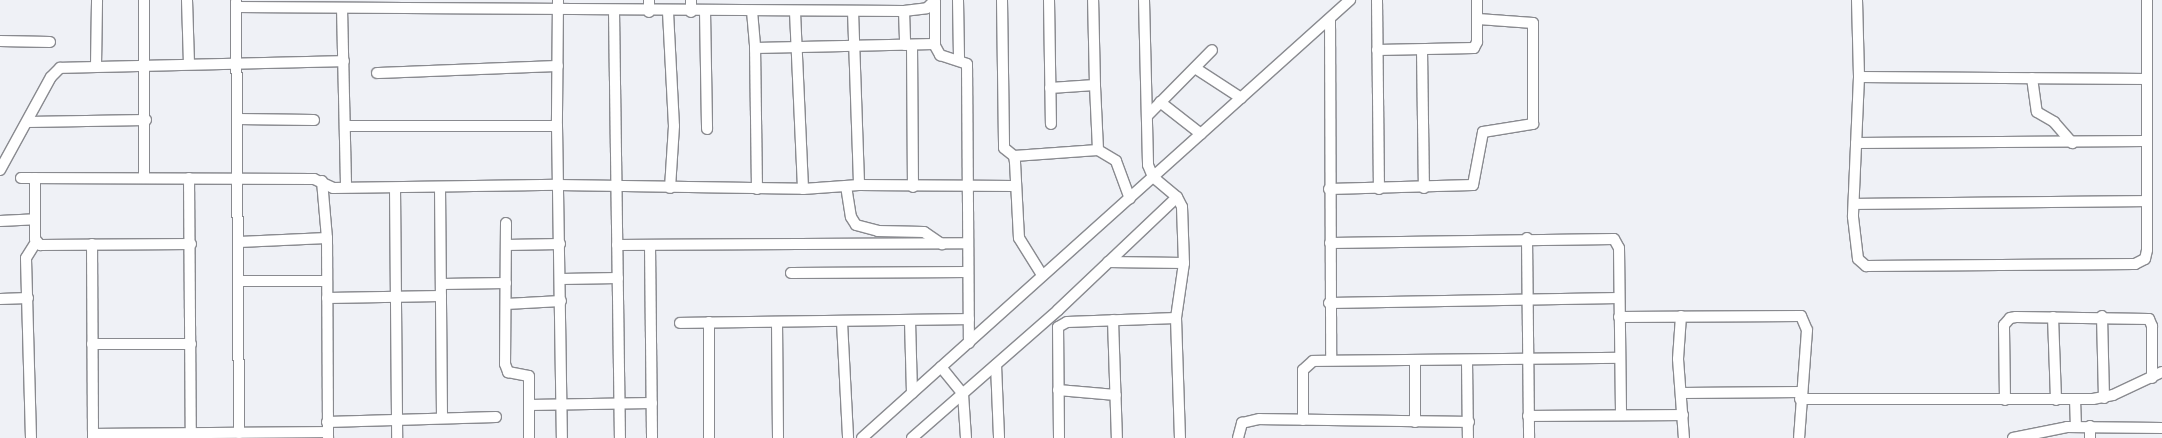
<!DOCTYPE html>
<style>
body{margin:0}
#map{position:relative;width:2162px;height:438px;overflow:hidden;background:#eff1f6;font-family:"Source Serif 4",serif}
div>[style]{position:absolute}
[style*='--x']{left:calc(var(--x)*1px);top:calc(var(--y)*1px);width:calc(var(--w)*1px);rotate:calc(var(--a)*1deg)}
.roads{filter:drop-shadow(1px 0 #898a8f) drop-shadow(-1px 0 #898a8f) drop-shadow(0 1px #898a8f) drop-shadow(0 -1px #898a8f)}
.minor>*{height:10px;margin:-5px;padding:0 5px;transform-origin:5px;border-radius:5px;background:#fff}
span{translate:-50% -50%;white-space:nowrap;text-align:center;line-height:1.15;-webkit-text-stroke:5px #fefefe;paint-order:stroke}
</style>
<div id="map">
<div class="roads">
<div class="minor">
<div style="--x:144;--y:0;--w:177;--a:90"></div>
<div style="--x:187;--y:0;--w:63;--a:88.2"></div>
<div style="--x:558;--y:0;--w:126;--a:90.5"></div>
<div style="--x:557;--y:126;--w:312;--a:89.1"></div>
<div style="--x:958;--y:0;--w:60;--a:89"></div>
<div style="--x:1002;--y:0;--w:148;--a:89.2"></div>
<div style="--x:1004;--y:148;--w:13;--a:39"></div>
<div style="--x:1014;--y:156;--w:6;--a:81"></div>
<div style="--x:1015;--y:162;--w:76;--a:87"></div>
<div style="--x:1019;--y:238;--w:44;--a:58.1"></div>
<div style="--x:1049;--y:0;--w:124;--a:89.1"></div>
<div style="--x:1144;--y:0;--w:165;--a:88.6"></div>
<div style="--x:1148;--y:165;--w:13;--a:67"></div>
<div style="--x:1153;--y:177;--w:31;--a:40"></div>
<div style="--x:1177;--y:197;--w:11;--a:63"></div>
<div style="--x:1182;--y:207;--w:56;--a:88"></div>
<div style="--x:1184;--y:263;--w:56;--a:98.3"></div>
<div style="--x:1176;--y:318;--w:120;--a:88.1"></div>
<div style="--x:1377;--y:0;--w:189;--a:89.4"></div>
<div style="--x:1857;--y:0;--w:77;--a:88.5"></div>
<div style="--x:1859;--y:77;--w:140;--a:92.5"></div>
<div style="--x:1853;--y:217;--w:42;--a:83.2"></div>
<div style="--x:1858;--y:259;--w:11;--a:41"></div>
<div style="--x:1866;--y:266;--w:269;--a:-0.4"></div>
<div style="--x:2135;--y:264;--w:11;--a:-27"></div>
<div style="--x:2145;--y:259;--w:9;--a:-77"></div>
<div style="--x:2147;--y:250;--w:250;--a:-90"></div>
<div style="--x:236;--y:1;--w:432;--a:89.6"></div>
<div style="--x:935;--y:1;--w:43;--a:90"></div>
<div style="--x:236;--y:7;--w:668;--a:0.34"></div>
<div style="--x:904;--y:11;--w:23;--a:-7"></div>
<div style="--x:927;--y:8;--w:11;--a:-45"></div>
<div style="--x:342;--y:8;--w:179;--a:88.7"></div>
<div style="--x:614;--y:11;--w:427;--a:89.2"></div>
<div style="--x:705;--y:11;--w:118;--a:89"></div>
<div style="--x:752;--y:11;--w:38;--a:85"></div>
<div style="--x:853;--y:11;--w:174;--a:88"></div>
<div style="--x:904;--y:11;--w:34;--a:88"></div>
<div style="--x:649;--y:12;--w:12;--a:-90"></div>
<div style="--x:668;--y:12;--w:114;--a:87"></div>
<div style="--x:674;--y:126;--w:62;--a:93.7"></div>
<div style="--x:691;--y:12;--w:12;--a:-90"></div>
<div style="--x:795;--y:12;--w:177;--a:87.4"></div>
<div style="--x:1330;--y:19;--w:340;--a:89.8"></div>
<div style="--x:0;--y:41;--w:50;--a:1.1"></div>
<div style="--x:912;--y:45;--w:142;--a:89.6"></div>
<div style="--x:1377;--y:50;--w:97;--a:-1.2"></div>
<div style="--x:1474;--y:48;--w:7;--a:-63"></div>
<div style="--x:1477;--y:42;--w:42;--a:-90"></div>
<div style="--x:1422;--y:50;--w:138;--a:89.2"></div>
<div style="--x:96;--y:66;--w:66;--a:-89.1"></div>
<div style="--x:1195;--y:68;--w:55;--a:33.1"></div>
<div style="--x:377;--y:73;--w:181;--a:-2.2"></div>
<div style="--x:1859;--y:77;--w:288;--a:0.4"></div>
<div style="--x:2032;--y:78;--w:34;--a:82"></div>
<div style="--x:2037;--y:112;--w:20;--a:30"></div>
<div style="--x:2054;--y:122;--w:28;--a:49"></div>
<div style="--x:1095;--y:86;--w:64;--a:87.3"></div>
<div style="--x:1098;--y:150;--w:21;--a:31"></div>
<div style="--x:1116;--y:161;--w:40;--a:69.8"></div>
<div style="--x:1050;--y:88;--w:45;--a:-3.8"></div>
<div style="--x:1095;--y:85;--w:85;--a:-91.3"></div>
<div style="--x:1160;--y:102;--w:52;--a:38"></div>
<div style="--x:1148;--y:115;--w:91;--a:-45.4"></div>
<div style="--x:238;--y:119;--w:76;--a:0.8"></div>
<div style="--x:27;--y:122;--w:119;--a:-1"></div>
<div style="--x:345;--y:126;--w:212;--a:0"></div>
<div style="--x:1856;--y:143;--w:289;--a:-0.4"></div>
<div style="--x:1014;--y:156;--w:84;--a:-4.1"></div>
<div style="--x:0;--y:170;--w:106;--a:-61.3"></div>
<div style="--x:51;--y:77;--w:13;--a:-45"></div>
<div style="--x:60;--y:68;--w:284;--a:-1.4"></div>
<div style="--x:21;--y:178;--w:293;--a:0.2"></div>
<div style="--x:314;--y:179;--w:21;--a:25"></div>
<div style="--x:333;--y:188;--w:225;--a:-0.8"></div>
<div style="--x:558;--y:185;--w:245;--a:0.9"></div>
<div style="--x:803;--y:189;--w:56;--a:-4.1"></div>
<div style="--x:859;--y:185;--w:155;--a:0.4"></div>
<div style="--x:35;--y:178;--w:61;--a:90"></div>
<div style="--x:35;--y:239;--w:8;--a:50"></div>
<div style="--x:40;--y:245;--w:151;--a:-0.4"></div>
<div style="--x:189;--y:178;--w:260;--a:89.6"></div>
<div style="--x:322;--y:181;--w:57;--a:85"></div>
<div style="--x:327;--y:238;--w:200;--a:89.7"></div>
<div style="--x:846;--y:186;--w:31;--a:81"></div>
<div style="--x:851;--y:217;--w:9;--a:58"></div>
<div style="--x:856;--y:225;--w:23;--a:15"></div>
<div style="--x:878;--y:231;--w:46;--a:1.2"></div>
<div style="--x:924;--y:232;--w:22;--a:34"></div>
<div style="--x:440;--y:187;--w:230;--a:89.5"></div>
<div style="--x:395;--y:188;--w:250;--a:89.5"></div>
<div style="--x:757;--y:189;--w:141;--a:-90.8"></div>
<div style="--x:755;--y:48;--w:179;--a:-1.3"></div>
<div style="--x:934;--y:44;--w:13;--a:61"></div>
<div style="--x:940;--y:55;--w:28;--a:18"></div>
<div style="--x:967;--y:64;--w:279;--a:89.6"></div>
<div style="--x:1329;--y:189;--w:144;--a:-1.6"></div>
<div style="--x:1473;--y:185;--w:54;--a:-79.3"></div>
<div style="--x:1483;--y:132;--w:51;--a:-9.1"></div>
<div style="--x:1533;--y:124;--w:101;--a:-90"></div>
<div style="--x:1533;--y:23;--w:55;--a:-175.8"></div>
<div style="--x:1854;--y:204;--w:293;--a:-0.6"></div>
<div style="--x:0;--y:221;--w:35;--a:-3"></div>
<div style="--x:506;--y:223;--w:141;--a:90.4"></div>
<div style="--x:505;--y:364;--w:9;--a:69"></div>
<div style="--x:508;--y:372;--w:21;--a:11"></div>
<div style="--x:529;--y:376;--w:62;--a:90"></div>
<div style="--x:1527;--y:238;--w:200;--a:89.4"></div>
<div style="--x:239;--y:242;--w:88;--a:-2.6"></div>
<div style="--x:1330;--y:243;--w:284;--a:-0.8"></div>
<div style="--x:1614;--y:239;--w:10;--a:61"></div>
<div style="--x:1619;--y:248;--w:166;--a:89.3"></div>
<div style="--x:92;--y:244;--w:194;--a:89.7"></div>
<div style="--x:506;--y:245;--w:54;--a:-1.1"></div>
<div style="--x:617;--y:245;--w:351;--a:-0.3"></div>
<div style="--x:650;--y:245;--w:193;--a:89.4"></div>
<div style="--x:1108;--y:262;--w:76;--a:0.8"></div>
<div style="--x:791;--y:273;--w:177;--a:-0.3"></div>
<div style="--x:561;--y:279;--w:57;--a:-1"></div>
<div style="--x:241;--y:281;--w:86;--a:0"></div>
<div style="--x:441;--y:284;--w:65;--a:-0.9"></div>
<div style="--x:327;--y:298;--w:114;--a:-1"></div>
<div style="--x:0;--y:299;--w:28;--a:-2"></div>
<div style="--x:1329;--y:303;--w:290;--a:-1"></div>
<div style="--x:506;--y:304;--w:55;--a:-3.1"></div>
<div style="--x:1681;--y:316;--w:43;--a:94"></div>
<div style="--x:1678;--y:359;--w:79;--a:85.7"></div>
<div style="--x:2102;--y:316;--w:82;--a:88.6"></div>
<div style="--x:1619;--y:317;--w:182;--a:-0.3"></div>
<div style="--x:1801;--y:316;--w:15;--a:67"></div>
<div style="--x:1807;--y:330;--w:108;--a:94.2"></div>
<div style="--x:2053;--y:317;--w:83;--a:87.9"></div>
<div style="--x:1113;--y:320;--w:118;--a:88.1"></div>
<div style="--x:910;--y:321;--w:72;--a:88.4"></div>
<div style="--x:709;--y:322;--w:116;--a:90"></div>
<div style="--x:777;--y:322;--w:116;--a:89.5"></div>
<div style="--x:842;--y:322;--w:116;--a:87"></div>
<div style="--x:680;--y:323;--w:289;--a:-0.8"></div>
<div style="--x:92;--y:344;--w:99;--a:0"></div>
<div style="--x:1467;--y:361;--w:77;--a:89.3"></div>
<div style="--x:996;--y:365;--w:73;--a:87.6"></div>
<div style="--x:941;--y:367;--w:35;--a:51"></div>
<div style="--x:963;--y:394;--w:44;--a:86.1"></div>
<div style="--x:1058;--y:390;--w:58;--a:4.9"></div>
<div style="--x:1681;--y:393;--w:120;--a:-0.5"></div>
<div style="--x:1800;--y:399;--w:293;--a:0"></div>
<div style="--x:2093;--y:399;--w:20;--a:-11"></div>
<div style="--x:2113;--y:395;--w:54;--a:-25.1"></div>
<div style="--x:2075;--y:399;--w:27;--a:88"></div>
<div style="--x:2005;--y:400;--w:75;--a:-90.8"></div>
<div style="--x:2004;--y:325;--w:9;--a:-49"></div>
<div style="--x:2010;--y:318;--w:6;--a:-9"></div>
<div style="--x:2016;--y:317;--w:133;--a:0.9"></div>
<div style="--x:2149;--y:319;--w:8;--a:67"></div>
<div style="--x:2152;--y:326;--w:52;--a:90"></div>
<div style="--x:529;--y:405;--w:123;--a:-0.9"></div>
<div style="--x:1528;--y:416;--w:155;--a:-0.4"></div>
<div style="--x:1303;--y:420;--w:50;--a:-90"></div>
<div style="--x:1303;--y:370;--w:13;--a:-42"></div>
<div style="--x:1313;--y:361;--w:307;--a:-0.6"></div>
<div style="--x:327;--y:422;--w:169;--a:-1.7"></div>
<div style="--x:1415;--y:422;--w:62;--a:-90"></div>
<div style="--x:2090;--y:426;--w:12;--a:90"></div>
<div style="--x:93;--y:434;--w:235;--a:-0.5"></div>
<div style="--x:31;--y:438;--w:180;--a:-91.6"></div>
<div style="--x:26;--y:258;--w:19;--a:-58"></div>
<div style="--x:862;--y:438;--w:656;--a:-41.91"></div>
<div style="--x:912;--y:438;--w:194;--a:-41.2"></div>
<div style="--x:1058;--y:310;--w:164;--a:-43.5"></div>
<div style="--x:1059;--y:438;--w:111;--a:-90.5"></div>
<div style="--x:1058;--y:327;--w:10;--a:-29"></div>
<div style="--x:1067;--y:322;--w:109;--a:-2.1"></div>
<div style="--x:1238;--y:438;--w:16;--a:-75"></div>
<div style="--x:1242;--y:423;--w:18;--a:-13"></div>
<div style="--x:1260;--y:419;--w:209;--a:0.8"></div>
<div style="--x:2013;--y:438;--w:55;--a:-11.5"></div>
<div style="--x:2067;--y:427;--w:95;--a:0.6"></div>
</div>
</div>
</div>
